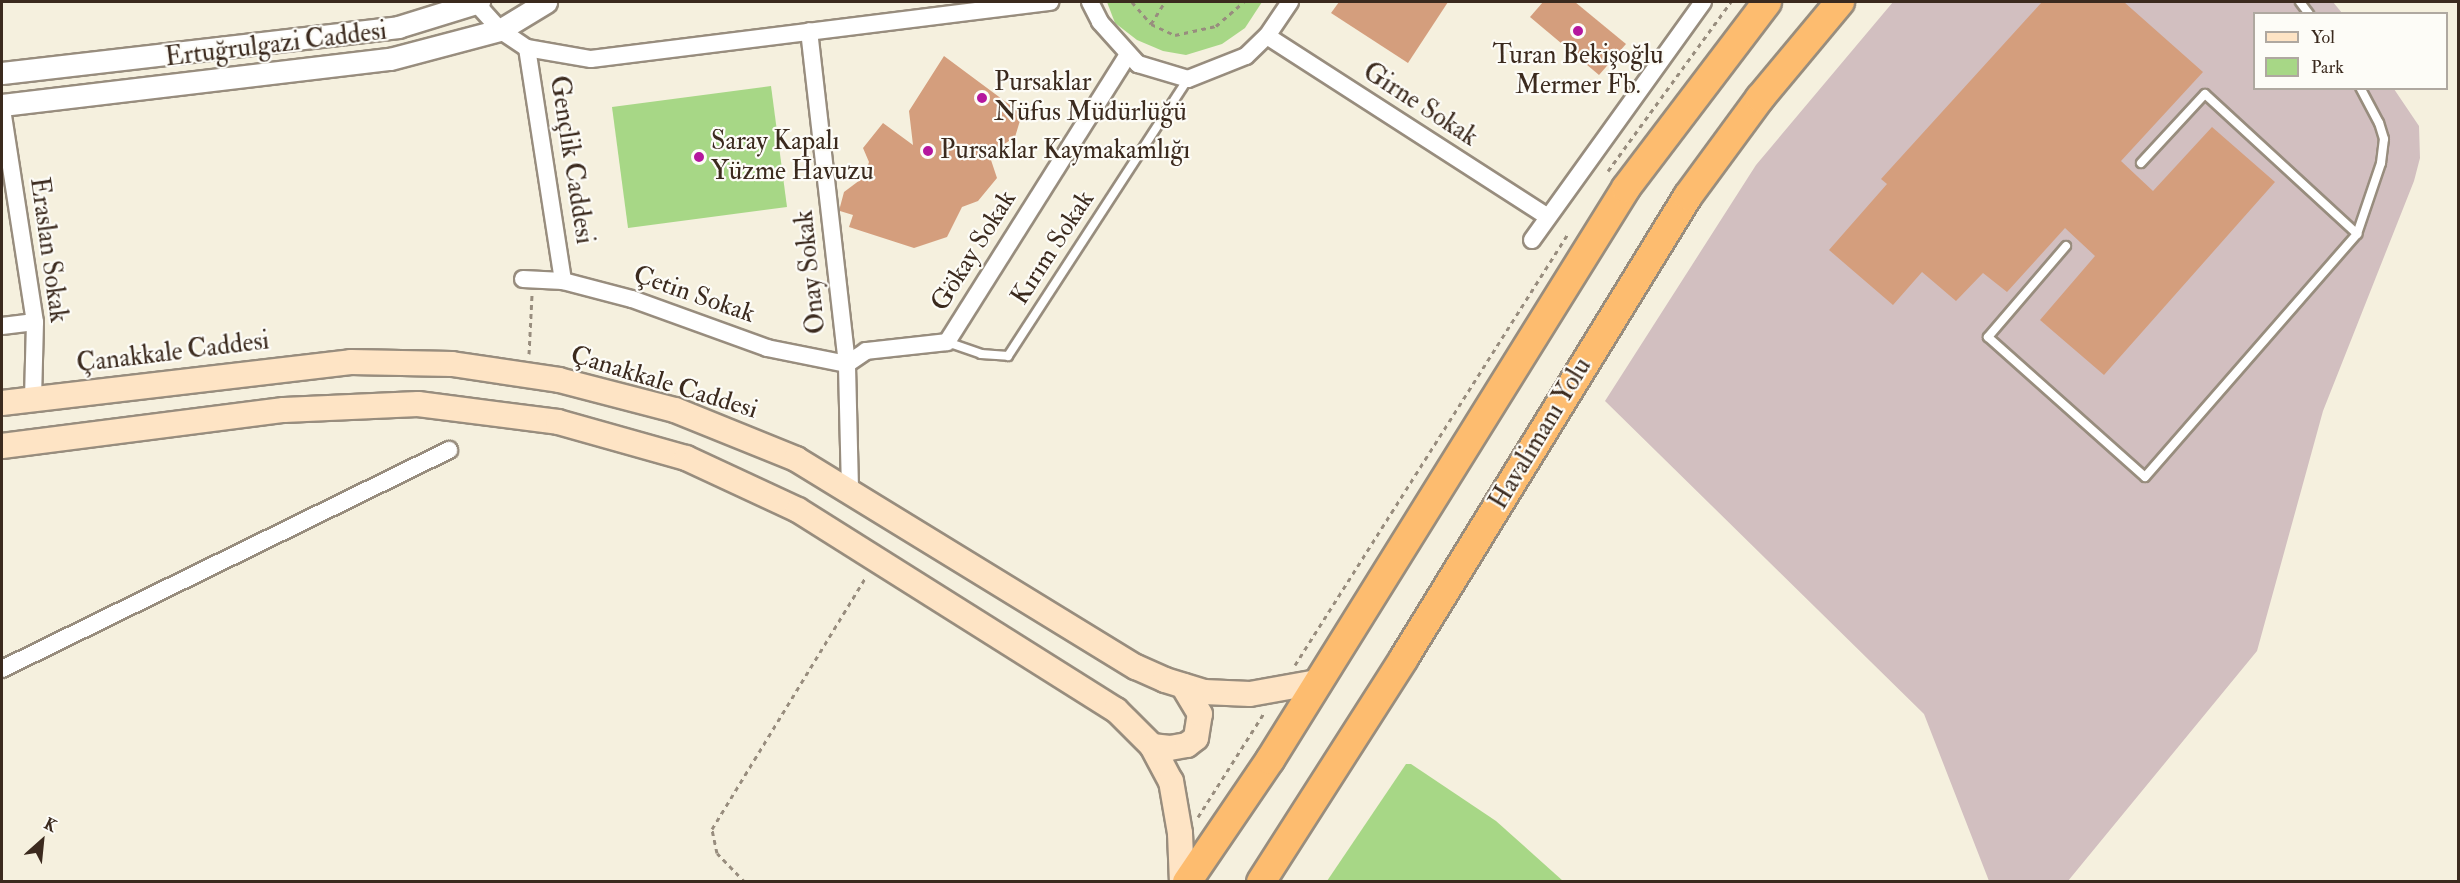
<!DOCTYPE html>
<meta charset="utf-8">
<style>
body{margin:0}
#map{position:relative;width:2460px;height:883px;overflow:hidden;background:#f5f0de;font-family:"IM FELL Double Pica",serif}
div>[style]{position:absolute}
[style*='--x']{left:calc(var(--x)*1px);top:calc(var(--y)*1px);width:calc(var(--w)*1px);rotate:calc(var(--a)*1deg)}
.industrial>*{inset:0;background:#d2bfc0}
.green>*{inset:0;background:#a7d786}
.building>*{inset:0;background:#d49e7d}
.path>*{height:3px;margin-top:-1.5px;transform-origin:0;background:repeating-linear-gradient(90deg,#988d7e 0 4.5px,transparent 0 9px)}
.roads{filter:drop-shadow(2px 0 #988d7e) drop-shadow(-2px 0 #988d7e) drop-shadow(0 2px #988d7e) drop-shadow(0 -2px #988d7e)}
.service>*{height:8px;margin:-4px;padding:0 4px;transform-origin:4px;border-radius:4px;background:#fff}
.minor>*{height:16px;margin:-8px;padding:0 8px;transform-origin:8px;border-radius:8px;background:#fff}
.tertiary>*{height:21px;margin:-10.5px;padding:0 10.5px;transform-origin:10.5px;border-radius:10.5px;background:#fff}
.secondary>*{height:24px;margin:-12px;padding:0 12px;transform-origin:12px;border-radius:12px;background:#fee4c5}
.trunk>*{height:28px;margin:-14px;padding:0 14px;transform-origin:14px;border-radius:14px;background:#fdbc6f}
.dots>*{width:16px;height:16px;translate:-50% -50%;box-sizing:border-box;border:3px solid #fdfcf7;border-radius:50%}
span{translate:-50% -50%;white-space:nowrap;text-align:center;line-height:1.15;-webkit-text-stroke:4.5px #fdfcf7;paint-order:stroke}
.street-label{font-size:26px;color:#3b2a1e}
.poi-label{font-size:26px;color:#3b2a1e}
.left{translate:0 -50%;text-align:left}
.frame{position:absolute;inset:0;border:3px solid #3b2a1e;pointer-events:none}
.legend{position:absolute;left:2253px;top:12px;width:195px;height:78px;box-sizing:border-box;background:#fdfcf7;border:2px solid #afa8a0;margin:0;padding:8px 10px;list-style:none;font-size:18px;color:#3b2a1e}
.legend li{display:flex;align-items:center;gap:12px;height:30px}
.legend b{width:30px;border:2px solid #afa8a0}
.north{position:absolute;left:12px;top:811px;width:60px;height:60px;-webkit-text-stroke:4px #fdfcf7;paint-order:stroke;rotate:27deg;font-size:16px;font-weight:700;line-height:24px;text-align:center;color:#3b2a1e}
.north::after{content:'';display:block;margin:auto;width:21px;height:27px;background:#3b2a1e;clip-path:polygon(50% 0,100% 100%,50% 72%,0 100%)}
</style>
<div id="map">
<div class="industrial">
<div style="clip-path:polygon(1893px 2px,2333px 2px,2342px 13px,2254px 14px,2254px 88px,2394px 89px,2419px 126px,2420px 158px,2414px 181px,2323px 411px,2257px 651px,2068px 881px,1989px 881px,1924px 714px,1605px 401px,1756px 165px)"></div>
</div>
<div class="green">
<div style="clip-path:polygon(1107px 2px,1262px 2px,1245px 28px,1222px 44px,1186px 55px,1163px 51px,1137px 40px,1115px 23px)"></div>
<div style="clip-path:polygon(771px 86px,787px 207px,628px 228px,612px 107px)"></div>
<div style="clip-path:polygon(1406px 764px,1411px 764px,1496px 821px,1563px 881px,1327px 881px)"></div>
</div>
<div class="building">
<div style="clip-path:polygon(1339px 2px,1448px 2px,1408px 63px,1331px 13px)"></div>
<div style="clip-path:polygon(1543px 2px,1575px 2px,1626px 44px,1599px 75px,1530px 17px)"></div>
<div style="clip-path:polygon(2042px 2px,2124px 2px,2203px 72px,2121px 161px,2153px 191px,2212px 127px,2275px 182px,2104px 375px,2040px 320px,2095px 256px,2065px 228px,2007px 292px,1983px 273px,1956px 301px,1922px 272px,1893px 305px,1829px 250px,1887px 184px,1881px 179px)"></div>
<div style="clip-path:polygon(944px 56px,1022px 114px,1015px 137px,989px 154px,997px 178px,978px 201px,962px 207px,947px 237px,914px 248px,849px 227px,853px 215px,840px 211px,840px 207px,844px 192px,864px 177px,869px 162px,863px 148px,883px 123px,913px 145px,909px 111px)"></div>
</div>
<div class="path">
<div style="--x:1132;--y:2;--w:29;--a:49"></div>
<div style="--x:1151;--y:24;--w:26;--a:25"></div>
<div style="--x:1175;--y:35;--w:42;--a:-12.4"></div>
<div style="--x:1216;--y:26;--w:37;--a:-41"></div>
<div style="--x:1151;--y:24;--w:26;--a:-58"></div>
<div style="--x:1608;--y:171;--w:209;--a:-54"></div>
<div style="--x:529;--y:354;--w:59;--a:-87.1"></div>
<div style="--x:1295;--y:665;--w:512;--a:-57.67"></div>
<div style="--x:1198;--y:817;--w:123;--a:-57.6"></div>
<div style="--x:745;--y:882;--w:40;--a:-134"></div>
<div style="--x:717;--y:853;--w:25;--a:-102"></div>
<div style="--x:712;--y:829;--w:295;--a:-58.6"></div>
</div>
<div class="roads">
<div class="service">
<div style="--x:2300;--y:2;--w:15;--a:53"></div>
<div style="--x:2141;--y:163;--w:94;--a:-47.2"></div>
<div style="--x:2205;--y:94;--w:207;--a:42.6"></div>
<div style="--x:2066;--y:246;--w:120;--a:130.6"></div>
<div style="--x:1988;--y:337;--w:210;--a:41.7"></div>
<div style="--x:2145;--y:477;--w:322;--a:-48.9"></div>
<div style="--x:2357;--y:234;--w:75;--a:-71.3"></div>
<div style="--x:2381;--y:163;--w:24;--a:-83"></div>
<div style="--x:2384;--y:139;--w:17;--a:-107"></div>
<div style="--x:2379;--y:123;--w:40;--a:-118"></div>
<div style="--x:947;--y:342;--w:36;--a:19"></div>
<div style="--x:981;--y:354;--w:27;--a:4"></div>
<div style="--x:1008;--y:356;--w:330;--a:-57"></div>
</div>
<div class="minor">
<div style="--x:475;--y:2;--w:38;--a:48"></div>
<div style="--x:500;--y:30;--w:32;--a:34"></div>
<div style="--x:527;--y:48;--w:65;--a:9.8"></div>
<div style="--x:591;--y:59;--w:463;--a:-7.1"></div>
<div style="--x:1090;--y:2;--w:22;--a:63"></div>
<div style="--x:1100;--y:22;--w:57;--a:47.9"></div>
<div style="--x:1138;--y:64;--w:52;--a:16.7"></div>
<div style="--x:1188;--y:79;--w:62;--a:-21.6"></div>
<div style="--x:1246;--y:56;--w:29;--a:-44"></div>
<div style="--x:1267;--y:36;--w:41;--a:-55.9"></div>
<div style="--x:1267;--y:36;--w:332;--a:32.8"></div>
<div style="--x:527;--y:48;--w:236;--a:81.2"></div>
<div style="--x:2;--y:109;--w:216;--a:81.2"></div>
<div style="--x:35;--y:322;--w:77;--a:91.5"></div>
<div style="--x:1532;--y:240;--w:293;--a:-54.3"></div>
<div style="--x:523;--y:279;--w:40;--a:2.9"></div>
<div style="--x:563;--y:281;--w:71;--a:14.6"></div>
<div style="--x:632;--y:299;--w:144;--a:19.9"></div>
<div style="--x:767;--y:348;--w:82;--a:11.3"></div>
<div style="--x:847;--y:364;--w:335;--a:-96.5"></div>
<div style="--x:2;--y:326;--w:33;--a:-7"></div>
<div style="--x:850;--y:489;--w:125;--a:-91.4"></div>
<div style="--x:847;--y:364;--w:23;--a:-34"></div>
<div style="--x:866;--y:351;--w:81;--a:-6.3"></div>
<div style="--x:947;--y:342;--w:339;--a:-57.8"></div>
<div style="--x:2;--y:669;--w:498;--a:-26.1"></div>
</div>
<div class="tertiary">
<div style="--x:2;--y:73;--w:399;--a:-6.6"></div>
<div style="--x:398;--y:27;--w:85;--a:-17.2"></div>
<div style="--x:2;--y:105;--w:391;--a:-6.8"></div>
<div style="--x:390;--y:59;--w:114;--a:-14.8"></div>
<div style="--x:500;--y:30;--w:54;--a:-31.3"></div>
</div>
<div class="secondary">
<div style="--x:2;--y:403;--w:351;--a:-6.7"></div>
<div style="--x:351;--y:362;--w:101;--a:1.1"></div>
<div style="--x:452;--y:364;--w:108;--a:8.5"></div>
<div style="--x:559;--y:380;--w:120;--a:14.5"></div>
<div style="--x:675;--y:410;--w:131;--a:22"></div>
<div style="--x:796;--y:459;--w:399;--a:31.5"></div>
<div style="--x:1136;--y:667;--w:32;--a:24"></div>
<div style="--x:1165;--y:680;--w:41;--a:17.1"></div>
<div style="--x:1204;--y:692;--w:46;--a:2.5"></div>
<div style="--x:1250;--y:694;--w:68;--a:-10.2"></div>
<div style="--x:2;--y:446;--w:284;--a:-7.3"></div>
<div style="--x:284;--y:410;--w:134;--a:-2.6"></div>
<div style="--x:418;--y:404;--w:141;--a:7.3"></div>
<div style="--x:558;--y:422;--w:133;--a:15.7"></div>
<div style="--x:686;--y:458;--w:123;--a:24.9"></div>
<div style="--x:798;--y:510;--w:376;--a:32.2"></div>
<div style="--x:1116;--y:710;--w:51;--a:45"></div>
<div style="--x:1152;--y:746;--w:40;--a:62"></div>
<div style="--x:1171;--y:781;--w:53;--a:80.2"></div>
<div style="--x:1180;--y:833;--w:49;--a:87.7"></div>
<div style="--x:1152;--y:746;--w:18;--a:6"></div>
<div style="--x:1170;--y:748;--w:17;--a:-10"></div>
<div style="--x:1187;--y:745;--w:11;--a:-38"></div>
<div style="--x:1196;--y:738;--w:24;--a:-81"></div>
<div style="--x:1200;--y:714;--w:33;--a:-121"></div>
</div>
<div class="trunk">
<div style="--x:1187;--y:882;--w:148;--a:-55.8"></div>
<div style="--x:1270;--y:760;--w:674;--a:-58.1"></div>
<div style="--x:1626;--y:188;--w:233;--a:-52.8"></div>
<div style="--x:1261;--y:882;--w:266;--a:-57.4"></div>
<div style="--x:1404;--y:658;--w:542;--a:-58.42"></div>
<div style="--x:1688;--y:196;--w:122;--a:-53.7"></div>
<div style="--x:1760;--y:98;--w:125;--a:-50.2"></div>
</div>
</div>
<div class="dots">
<div style="left:1578px;top:31px;background:#b5179e"></div>
<div style="left:982px;top:98px;background:#b5179e"></div>
<div style="left:928px;top:151px;background:#b5179e"></div>
<div style="left:699px;top:157px;background:#b5179e"></div>
</div>
<div class="street-label">
<span style="left:276px;top:45px;rotate:-7deg">Ertuğrulgazi Caddesi</span>
<span style="left:1420px;top:105px;rotate:33deg">Girne Sokak</span>
<span style="left:571px;top:160px;rotate:81deg">Gençlik Caddesi</span>
<span style="left:1053px;top:248px;rotate:-57deg">Kırım Sokak</span>
<span style="left:48px;top:250px;rotate:82deg">Eraslan Sokak</span>
<span style="left:974px;top:251px;rotate:-58deg">Gökay Sokak</span>
<span style="left:811px;top:272px;rotate:-96deg">Onay Sokak</span>
<span style="left:694px;top:295px;rotate:19deg">Çetin Sokak</span>
<span style="left:173px;top:353px;rotate:-7deg">Çanakkale Caddesi</span>
<span style="left:664px;top:383px;rotate:17deg">Çanakkale Caddesi</span>
<span style="left:1541px;top:434px;rotate:-59deg">Havalimanı Yolu</span>
</div>
<div class="poi-label">
<span style="left:1578px;top:71px">Turan Bekişoğlu<br>Mermer Fb.</span>
<span class="left" style="left:994px;top:98px">Pursaklar<br>Nüfus Müdürlüğü</span>
<span class="left" style="left:711px;top:157px">Saray Kapalı<br>Yüzme Havuzu</span>
<span class="left" style="left:940px;top:151px">Pursaklar Kaymakamlığı</span>
</div>
<div class="frame"></div>
<ul class="legend">
<li><b style="height:8px;background:#fee4c5"></b>Yol</li>
<li><b style="height:16px;background:#a7d786"></b>Park</li>
</ul>
<div class="north">K</div>
</div>
